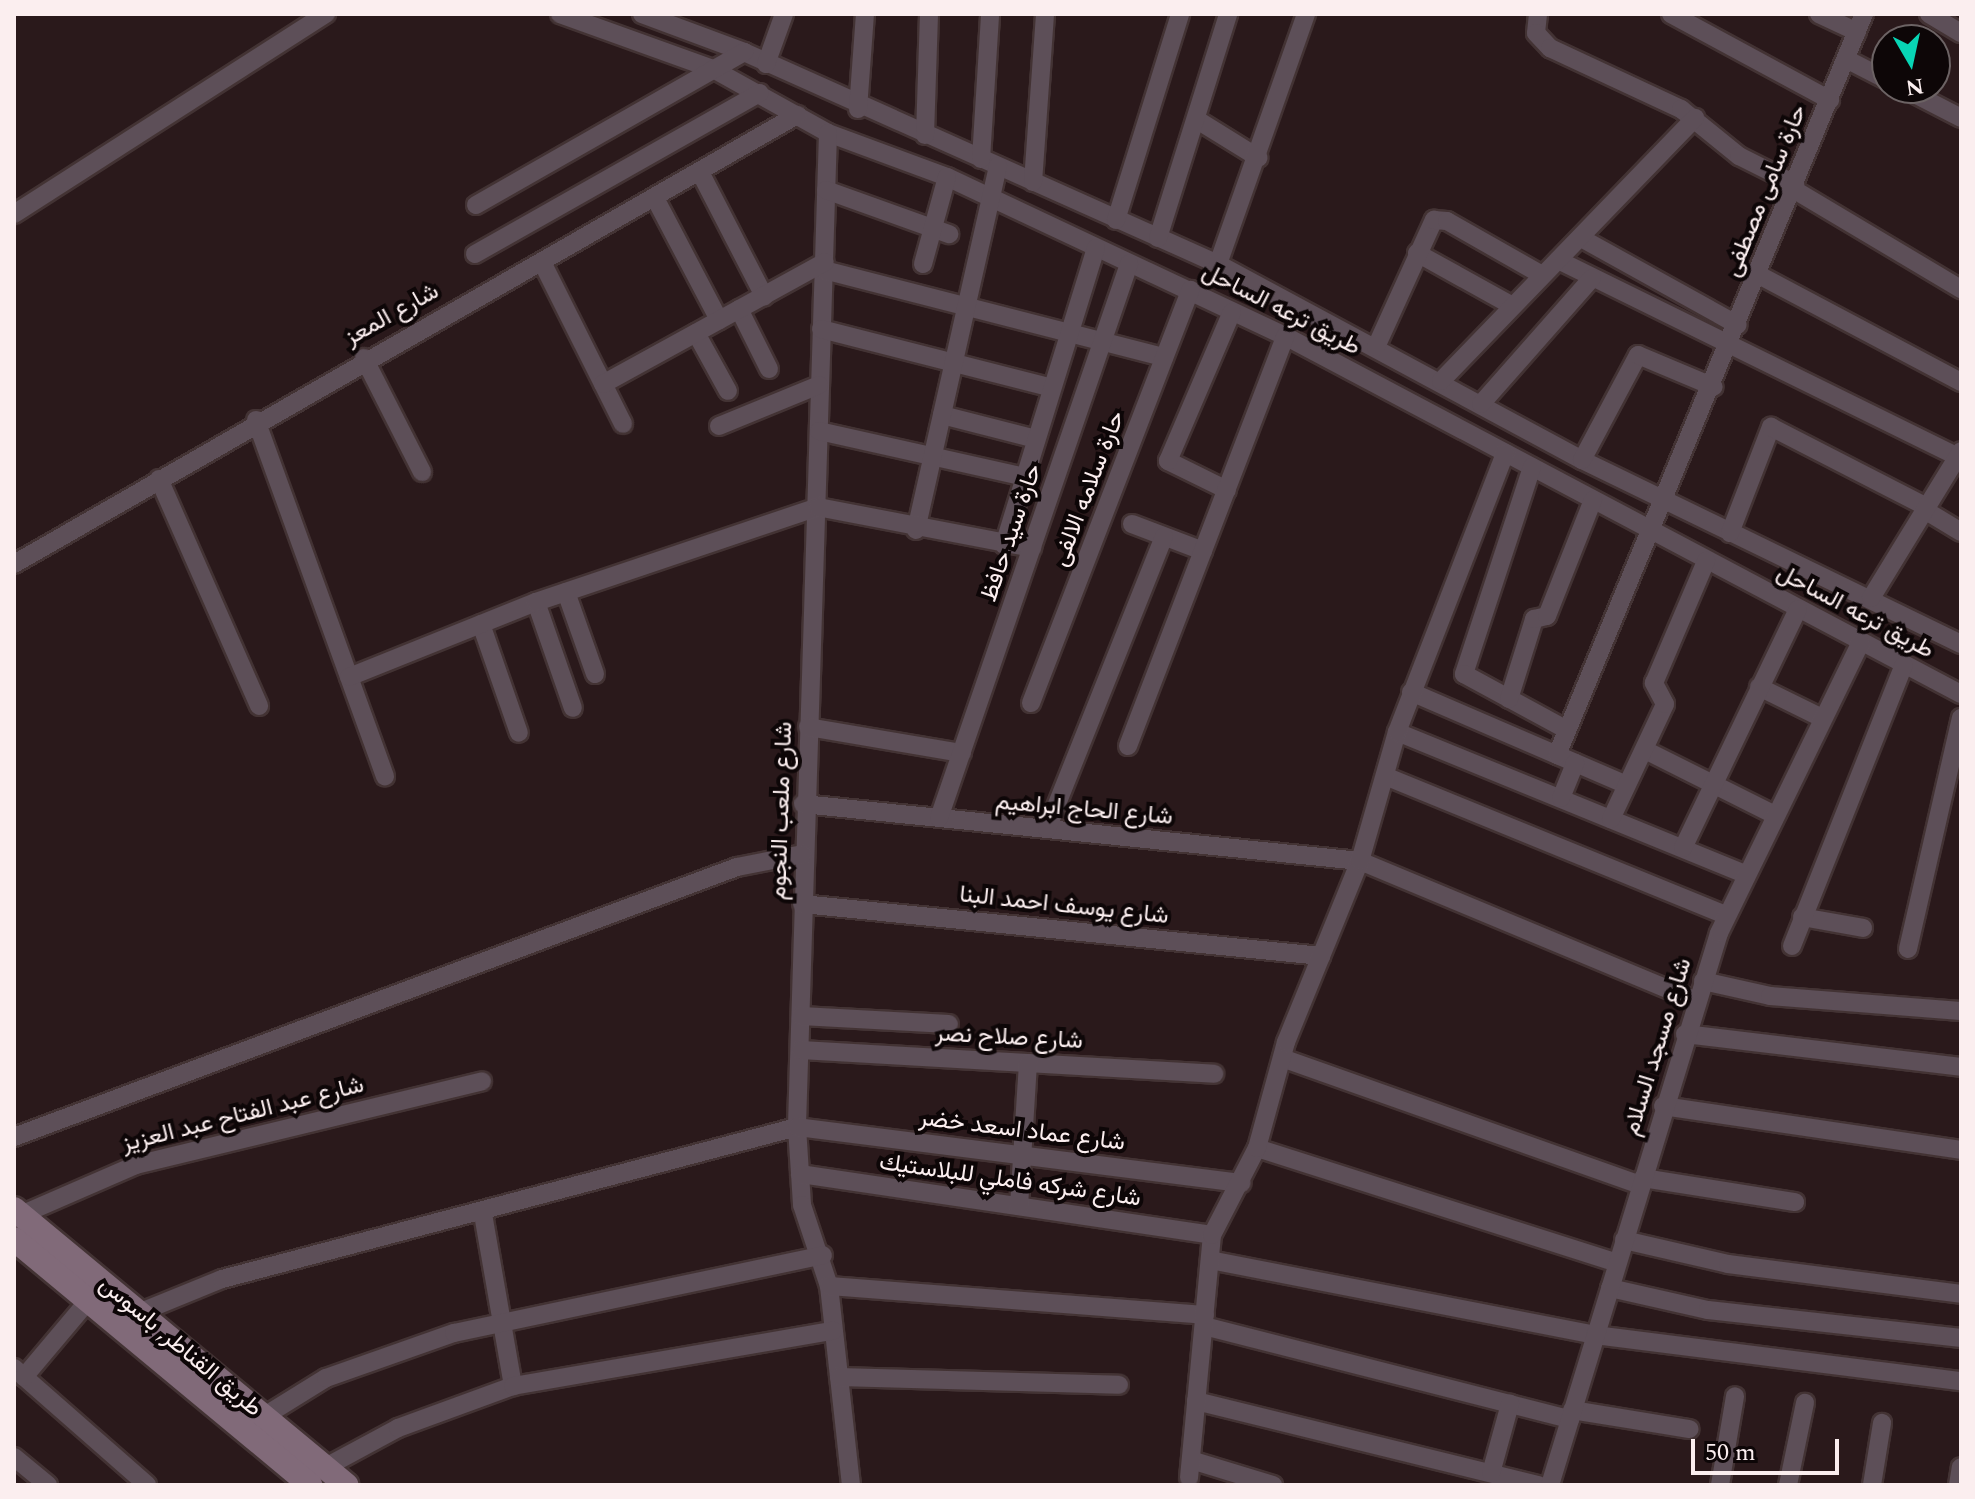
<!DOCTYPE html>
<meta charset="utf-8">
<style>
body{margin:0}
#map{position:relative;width:1975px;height:1499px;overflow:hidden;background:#2a191b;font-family:Spectral,Vazirmatn,serif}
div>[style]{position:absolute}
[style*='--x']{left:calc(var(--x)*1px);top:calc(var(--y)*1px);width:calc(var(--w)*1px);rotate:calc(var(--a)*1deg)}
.roads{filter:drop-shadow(2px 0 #433334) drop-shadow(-2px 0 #433334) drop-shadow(0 2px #433334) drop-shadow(0 -2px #433334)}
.street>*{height:18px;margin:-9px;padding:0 9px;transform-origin:9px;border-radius:9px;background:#5d4f58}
.secondary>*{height:24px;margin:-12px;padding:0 12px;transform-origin:12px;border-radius:12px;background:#816a79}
span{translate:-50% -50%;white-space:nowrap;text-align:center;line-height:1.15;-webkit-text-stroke:8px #0d0607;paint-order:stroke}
.street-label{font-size:24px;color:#fbeeef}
.frame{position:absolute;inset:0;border:16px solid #fbeeef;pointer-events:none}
.north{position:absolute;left:1871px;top:24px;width:80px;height:80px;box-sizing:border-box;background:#0d0607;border:2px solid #6c6364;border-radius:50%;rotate:171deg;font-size:22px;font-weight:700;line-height:32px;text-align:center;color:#fbeeef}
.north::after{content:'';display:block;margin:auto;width:28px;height:36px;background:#08d5b5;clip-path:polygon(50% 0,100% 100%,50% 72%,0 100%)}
.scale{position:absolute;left:1691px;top:1439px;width:148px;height:36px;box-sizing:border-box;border:4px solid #fbeeef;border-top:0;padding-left:10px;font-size:24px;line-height:28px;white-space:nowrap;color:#fbeeef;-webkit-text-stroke:6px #0d0607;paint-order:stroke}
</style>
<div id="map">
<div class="roads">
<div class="street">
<div style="--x:560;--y:14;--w:163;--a:19.8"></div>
<div style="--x:713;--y:69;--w:132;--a:29.1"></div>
<div style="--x:828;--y:133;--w:127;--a:20.3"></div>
<div style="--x:947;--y:177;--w:374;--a:25.2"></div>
<div style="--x:1285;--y:336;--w:765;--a:27.91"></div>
<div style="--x:642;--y:14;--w:109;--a:20.4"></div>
<div style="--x:744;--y:52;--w:519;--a:24.1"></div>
<div style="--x:1218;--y:264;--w:413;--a:28.3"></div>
<div style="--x:1582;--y:460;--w:421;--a:25.9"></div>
<div style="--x:1538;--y:14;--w:19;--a:96"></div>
<div style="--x:1536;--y:33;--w:21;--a:47"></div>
<div style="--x:1550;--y:48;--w:145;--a:25"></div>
<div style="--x:1681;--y:109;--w:75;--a:39"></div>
<div style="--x:1739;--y:156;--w:63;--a:26.6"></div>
<div style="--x:1671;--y:14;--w:181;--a:28.4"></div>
<div style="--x:1819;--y:14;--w:42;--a:25.3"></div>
<div style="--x:1929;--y:14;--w:37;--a:31"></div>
<div style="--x:1846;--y:59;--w:46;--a:27.1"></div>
<div style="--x:766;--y:64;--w:53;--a:-70.2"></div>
<div style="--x:1903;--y:88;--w:65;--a:27.3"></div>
<div style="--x:858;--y:109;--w:95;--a:-85.8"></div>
<div style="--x:1199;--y:121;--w:70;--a:31.7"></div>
<div style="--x:828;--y:133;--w:994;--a:91.79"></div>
<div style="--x:797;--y:1127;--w:78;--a:86.3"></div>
<div style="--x:802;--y:1205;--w:85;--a:71.6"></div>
<div style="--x:829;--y:1286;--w:200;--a:83.7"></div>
<div style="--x:925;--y:135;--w:121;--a:-88.1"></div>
<div style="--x:981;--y:159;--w:145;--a:-86.4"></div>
<div style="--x:700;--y:172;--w:140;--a:62.7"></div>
<div style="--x:1033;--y:182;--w:168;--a:-85.9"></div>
<div style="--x:1793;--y:189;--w:196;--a:30.8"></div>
<div style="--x:826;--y:190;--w:131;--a:19.7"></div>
<div style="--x:655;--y:198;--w:138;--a:62.3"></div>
<div style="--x:476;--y:205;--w:309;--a:-29.7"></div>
<div style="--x:14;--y:214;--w:371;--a:-32.7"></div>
<div style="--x:1116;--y:220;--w:216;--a:-72.7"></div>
<div style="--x:1158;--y:238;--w:235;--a:-72.6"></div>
<div style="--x:1581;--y:238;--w:179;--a:29"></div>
<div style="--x:1417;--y:253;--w:107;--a:29"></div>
<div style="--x:475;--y:254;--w:327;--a:-29.5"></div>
<div style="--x:1558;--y:260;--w:445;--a:26.2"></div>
<div style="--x:542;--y:262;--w:181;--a:63.4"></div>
<div style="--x:923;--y:264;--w:90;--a:-74.6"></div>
<div style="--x:1218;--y:264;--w:265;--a:-70.6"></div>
<div style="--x:824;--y:270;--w:351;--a:14.4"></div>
<div style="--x:1757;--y:274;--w:231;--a:27.9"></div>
<div style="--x:739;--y:309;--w:67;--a:63.4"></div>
<div style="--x:821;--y:329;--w:238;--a:14.3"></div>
<div style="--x:696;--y:333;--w:66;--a:61.1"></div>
<div style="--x:1376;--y:347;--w:140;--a:-65.5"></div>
<div style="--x:1434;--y:220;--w:13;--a:4"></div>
<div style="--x:1447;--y:221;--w:109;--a:29.6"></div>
<div style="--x:364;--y:358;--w:128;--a:63"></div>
<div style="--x:1441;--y:381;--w:366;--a:-46"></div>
<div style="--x:603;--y:384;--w:253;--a:-28.8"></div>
<div style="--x:1481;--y:404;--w:168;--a:-48.6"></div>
<div style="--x:942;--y:415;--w:97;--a:14.3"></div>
<div style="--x:256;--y:420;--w:379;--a:70.1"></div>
<div style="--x:719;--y:426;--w:108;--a:-22.3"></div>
<div style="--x:819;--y:431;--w:210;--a:12.6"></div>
<div style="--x:1582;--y:460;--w:119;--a:-61.9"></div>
<div style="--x:1638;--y:355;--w:82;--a:22.8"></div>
<div style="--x:1532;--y:467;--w:218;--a:108.2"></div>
<div style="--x:1464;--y:674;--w:117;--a:28.5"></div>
<div style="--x:159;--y:479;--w:248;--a:66.2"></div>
<div style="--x:1227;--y:490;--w:66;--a:-153.8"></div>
<div style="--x:1168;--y:461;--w:162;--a:-66.8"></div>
<div style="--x:1923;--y:509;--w:44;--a:31.2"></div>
<div style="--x:1132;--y:524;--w:76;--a:20.8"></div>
<div style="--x:916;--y:530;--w:373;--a:-77.3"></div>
<div style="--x:1730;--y:533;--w:114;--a:-68.9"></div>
<div style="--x:1771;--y:427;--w:173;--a:27.2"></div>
<div style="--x:1004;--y:545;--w:311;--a:-72.8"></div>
<div style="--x:14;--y:564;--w:903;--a:-29.83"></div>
<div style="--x:566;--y:592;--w:87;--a:70.5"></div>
<div style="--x:1871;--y:598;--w:172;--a:-58.5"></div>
<div style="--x:536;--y:602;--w:112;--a:70.8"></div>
<div style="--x:481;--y:624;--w:115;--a:70.8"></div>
<div style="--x:349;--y:677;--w:201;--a:-21.9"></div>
<div style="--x:536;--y:602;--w:298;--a:-18.6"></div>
<div style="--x:818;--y:507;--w:218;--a:10.8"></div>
<div style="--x:1759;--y:687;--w:70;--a:26.2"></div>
<div style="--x:1411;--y:692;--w:233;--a:23.3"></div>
<div style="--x:1509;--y:699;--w:84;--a:-72.6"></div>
<div style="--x:1534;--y:619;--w:13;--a:-13"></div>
<div style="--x:1547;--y:616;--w:125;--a:-68.4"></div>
<div style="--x:1031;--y:703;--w:443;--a:-68.9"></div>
<div style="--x:808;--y:727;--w:156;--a:9.6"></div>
<div style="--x:1397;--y:732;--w:374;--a:22.2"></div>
<div style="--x:1128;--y:746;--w:439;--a:-69"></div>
<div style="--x:1647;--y:751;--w:141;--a:26.6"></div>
<div style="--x:1557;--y:755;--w:802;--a:-67.5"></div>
<div style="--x:1385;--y:776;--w:368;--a:22.2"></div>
<div style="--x:1561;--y:798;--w:38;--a:-68"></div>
<div style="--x:803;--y:804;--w:560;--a:5.84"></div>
<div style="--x:1360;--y:861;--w:364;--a:22.6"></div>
<div style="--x:939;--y:818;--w:586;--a:-71.07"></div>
<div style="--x:1611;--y:819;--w:127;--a:-64.8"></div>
<div style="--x:1665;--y:704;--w:24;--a:-118"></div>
<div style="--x:1654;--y:683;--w:133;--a:-66.9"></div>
<div style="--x:1047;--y:829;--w:315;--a:-68.2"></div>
<div style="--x:1683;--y:848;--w:265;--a:-64.3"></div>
<div style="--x:802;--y:904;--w:522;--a:5.72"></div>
<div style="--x:1802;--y:917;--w:62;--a:10.2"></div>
<div style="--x:1792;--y:946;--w:302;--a:-68.3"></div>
<div style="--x:1908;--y:949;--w:237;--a:-77.1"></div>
<div style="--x:1703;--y:981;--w:69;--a:12.6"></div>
<div style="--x:1770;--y:996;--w:191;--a:4.5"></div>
<div style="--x:801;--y:1016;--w:148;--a:3.1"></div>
<div style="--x:1685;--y:1034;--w:278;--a:6.8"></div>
<div style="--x:801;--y:1050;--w:414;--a:3.3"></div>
<div style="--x:1282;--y:1058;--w:381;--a:19.5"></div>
<div style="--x:1663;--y:1106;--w:301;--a:8.4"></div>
<div style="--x:14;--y:1137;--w:772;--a:-20.48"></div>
<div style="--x:737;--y:867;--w:67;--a:-11.1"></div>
<div style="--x:1257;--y:1148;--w:378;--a:17.7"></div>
<div style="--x:800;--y:1174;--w:416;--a:8.4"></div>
<div style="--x:1643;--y:1178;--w:154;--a:9"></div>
<div style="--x:1019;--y:1206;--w:143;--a:-86.4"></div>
<div style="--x:483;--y:1214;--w:175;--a:80.1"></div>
<div style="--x:21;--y:1215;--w:125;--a:-23.5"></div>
<div style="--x:136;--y:1165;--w:356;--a:-13.6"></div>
<div style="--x:1624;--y:1240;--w:107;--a:13"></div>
<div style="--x:1728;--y:1264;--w:235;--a:7.3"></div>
<div style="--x:1210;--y:1260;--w:392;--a:11"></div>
<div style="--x:1595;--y:1335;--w:369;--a:7.2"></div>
<div style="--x:829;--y:1286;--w:377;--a:4.4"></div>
<div style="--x:1610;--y:1288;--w:100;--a:12.7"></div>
<div style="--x:1708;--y:1310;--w:255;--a:6.3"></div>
<div style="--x:141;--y:1312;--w:87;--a:-22.2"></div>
<div style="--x:222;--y:1279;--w:595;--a:-14.81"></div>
<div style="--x:797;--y:1127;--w:448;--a:7.2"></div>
<div style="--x:1204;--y:1326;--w:378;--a:14.3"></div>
<div style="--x:14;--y:1368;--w:177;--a:41.3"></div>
<div style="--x:24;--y:1377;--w:99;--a:-49.9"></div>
<div style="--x:839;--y:1377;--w:280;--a:1.6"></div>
<div style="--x:1196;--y:1401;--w:353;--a:13.8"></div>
<div style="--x:1572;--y:1410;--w:119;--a:9.2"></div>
<div style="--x:263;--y:1417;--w:74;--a:-31.8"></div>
<div style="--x:326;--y:1378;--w:136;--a:-19.4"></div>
<div style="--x:454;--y:1333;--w:377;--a:-11.9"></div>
<div style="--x:14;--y:1457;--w:44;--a:39.5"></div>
<div style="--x:1191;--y:1460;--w:86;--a:17"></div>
<div style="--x:324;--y:1468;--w:84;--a:-28.4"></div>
<div style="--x:398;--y:1428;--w:122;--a:-20.1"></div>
<div style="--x:513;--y:1386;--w:325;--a:-9.8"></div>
<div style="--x:1491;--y:1473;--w:72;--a:-74.6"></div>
<div style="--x:1189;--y:1478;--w:244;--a:-84.6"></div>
<div style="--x:1212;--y:1235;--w:98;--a:-62.7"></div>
<div style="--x:1257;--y:1148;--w:110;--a:-74.7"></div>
<div style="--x:1286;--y:1042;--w:196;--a:-67.8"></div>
<div style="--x:1360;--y:861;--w:134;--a:-74"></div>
<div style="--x:1397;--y:732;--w:299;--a:-68.8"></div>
<div style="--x:1550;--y:1485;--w:577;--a:-72.98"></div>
<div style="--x:1719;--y:933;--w:324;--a:-64"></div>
<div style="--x:1720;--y:1485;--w:90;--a:-80.4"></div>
<div style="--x:1788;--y:1485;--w:84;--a:-78.3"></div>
<div style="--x:1872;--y:1485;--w:63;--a:-80.8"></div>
<div style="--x:1958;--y:1485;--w:18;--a:-81"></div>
</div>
<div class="secondary">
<div style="--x:14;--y:1209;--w:432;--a:39.7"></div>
<div style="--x:14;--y:1239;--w:385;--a:39.7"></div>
</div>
</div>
<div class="street-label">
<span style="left:1766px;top:191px;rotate:-68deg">حارة سامى مصطفى</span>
<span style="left:1281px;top:310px;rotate:27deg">طريق ترعه الساحل</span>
<span style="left:392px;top:315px;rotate:-29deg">شارع المعز</span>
<span style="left:1089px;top:489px;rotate:-69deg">حارة سلامه الالفى</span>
<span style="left:1012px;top:533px;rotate:-71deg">حارة سيد حافظ</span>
<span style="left:1855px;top:612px;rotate:28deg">طريق ترعه الساحل</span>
<span style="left:1084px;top:810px;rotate:5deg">شارع الحاج ابراهيم</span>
<span style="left:782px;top:811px;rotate:-88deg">شارع ملعب النجوم</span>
<span style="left:1064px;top:906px;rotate:6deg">شارع يوسف احمد البنا</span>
<span style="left:1009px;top:1038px;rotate:3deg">شارع صلاح نصر</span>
<span style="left:1658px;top:1047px;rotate:-73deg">شارع مسجد السلام</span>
<span style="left:243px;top:1115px;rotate:-14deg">شارع عبد الفتاح عبد العزيز</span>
<span style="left:1022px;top:1131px;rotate:7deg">شارع عماد اسعد خضر</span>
<span style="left:1010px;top:1181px;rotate:8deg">شارع شركه فاملي للبلاستيك</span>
<span style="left:180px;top:1347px;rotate:40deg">طريق القناطر, باسوس</span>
</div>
<div class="frame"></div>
<div class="north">N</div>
<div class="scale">50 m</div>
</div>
